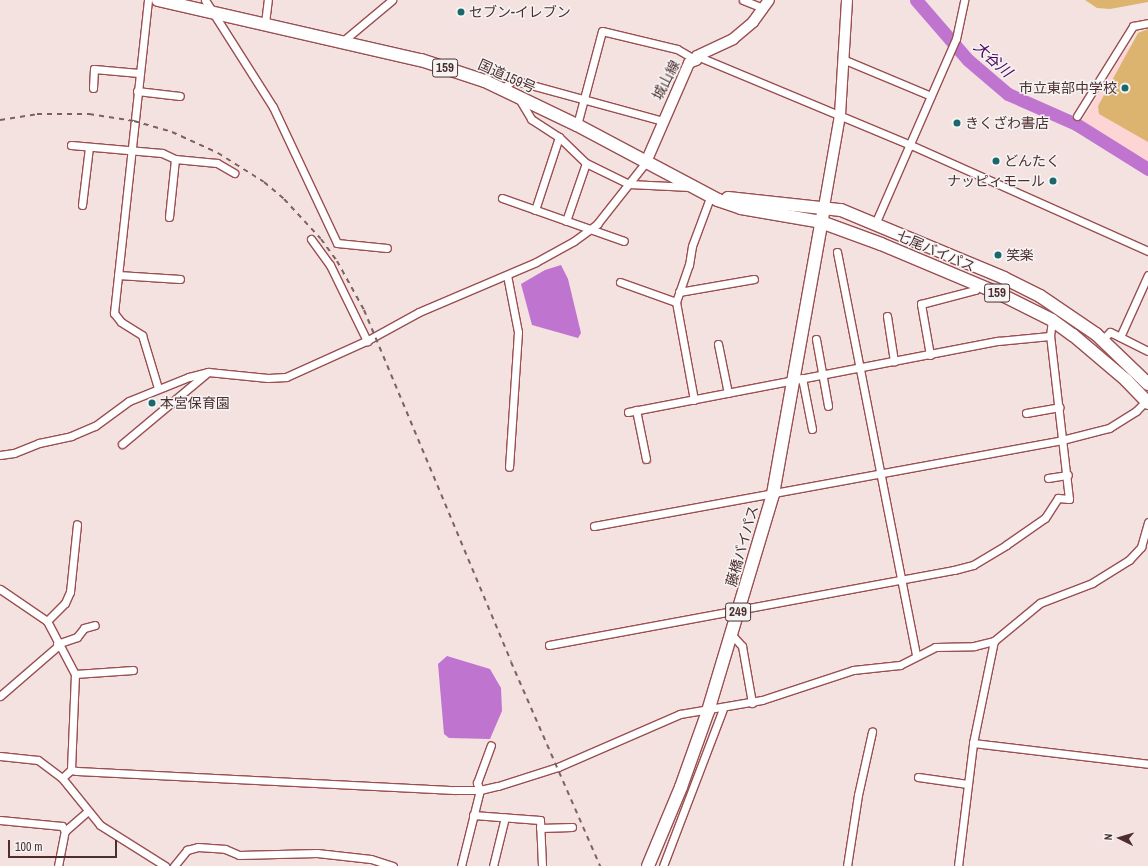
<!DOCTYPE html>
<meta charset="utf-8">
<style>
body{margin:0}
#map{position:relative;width:1148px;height:866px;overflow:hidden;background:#f4e2e1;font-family:"Archivo Narrow","Noto Sans JP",sans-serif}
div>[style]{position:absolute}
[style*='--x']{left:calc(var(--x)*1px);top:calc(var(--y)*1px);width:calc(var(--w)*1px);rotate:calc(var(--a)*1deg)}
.built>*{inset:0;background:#fdd5d4}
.green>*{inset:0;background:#dcb470}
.water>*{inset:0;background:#bf74d0}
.river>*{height:13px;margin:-6.5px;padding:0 6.5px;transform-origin:6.5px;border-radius:6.5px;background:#bf74d0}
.roads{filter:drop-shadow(1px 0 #9a4f51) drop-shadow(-1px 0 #9a4f51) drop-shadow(0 1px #9a4f51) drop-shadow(0 -1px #9a4f51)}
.minor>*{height:7px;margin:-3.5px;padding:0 3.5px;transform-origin:3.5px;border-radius:3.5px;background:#fff}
.secondary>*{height:10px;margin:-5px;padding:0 5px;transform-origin:5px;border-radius:5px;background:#fff}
.trunk>*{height:12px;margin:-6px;padding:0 6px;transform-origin:6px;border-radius:6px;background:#fff}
.rail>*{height:2px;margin-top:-1px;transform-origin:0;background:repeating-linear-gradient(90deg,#7e6060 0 5px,transparent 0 10px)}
.dots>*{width:11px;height:11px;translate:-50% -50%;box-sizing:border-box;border:2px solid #f4f4f4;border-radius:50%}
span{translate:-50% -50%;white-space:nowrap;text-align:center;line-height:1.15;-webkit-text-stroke:3px #f4f4f4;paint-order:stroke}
.shield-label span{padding:1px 3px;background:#f4f4f4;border:1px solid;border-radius:3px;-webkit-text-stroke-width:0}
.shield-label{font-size:13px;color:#4f2d2d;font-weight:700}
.poi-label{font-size:14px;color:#4f2d2d}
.left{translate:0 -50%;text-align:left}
.right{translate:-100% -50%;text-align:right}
.street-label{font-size:14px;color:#4f2d2d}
.water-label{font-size:15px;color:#4e015c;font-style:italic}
.north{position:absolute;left:1100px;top:818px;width:40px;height:40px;-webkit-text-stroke:3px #f4f4f4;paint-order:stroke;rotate:275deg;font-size:11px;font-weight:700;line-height:16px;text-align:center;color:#4f2d2d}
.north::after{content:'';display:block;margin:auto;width:14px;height:18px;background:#4f2d2d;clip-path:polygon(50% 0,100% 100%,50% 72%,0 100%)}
.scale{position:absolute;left:8px;top:840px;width:109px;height:18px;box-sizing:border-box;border:2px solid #4f2d2d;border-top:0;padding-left:5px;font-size:12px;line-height:14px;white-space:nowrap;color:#4f2d2d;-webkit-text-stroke:3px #f4f4f4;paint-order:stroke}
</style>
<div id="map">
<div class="built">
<div style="clip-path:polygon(1137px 42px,1148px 50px,1148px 167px,1079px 126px,1126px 49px)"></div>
</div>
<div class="green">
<div style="clip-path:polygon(1085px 0,1148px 0,1148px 2px,1110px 9px,1097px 8px)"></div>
<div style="clip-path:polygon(1148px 29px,1148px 142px,1099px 114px,1098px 106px,1138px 33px)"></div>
</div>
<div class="water">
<div style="clip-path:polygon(561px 265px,568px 279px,581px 333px,578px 338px,532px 325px,521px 284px,545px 270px)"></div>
<div style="clip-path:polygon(447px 656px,490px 669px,501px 688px,502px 711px,490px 739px,449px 738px,444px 734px,438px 664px)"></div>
</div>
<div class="river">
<div style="--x:916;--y:0;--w:79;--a:49.1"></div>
<div style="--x:968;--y:60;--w:52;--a:40.4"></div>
<div style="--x:1008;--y:94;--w:74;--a:23.8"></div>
<div style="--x:1076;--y:124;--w:85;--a:32"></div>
</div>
<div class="roads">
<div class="minor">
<div style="--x:148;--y:0;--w:315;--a:96.2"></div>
<div style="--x:114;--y:313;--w:11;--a:52"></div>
<div style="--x:121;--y:322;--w:25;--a:32"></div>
<div style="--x:142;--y:335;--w:55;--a:73.2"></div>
<div style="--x:205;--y:0;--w:127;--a:57.6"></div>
<div style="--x:273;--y:107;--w:150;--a:64.8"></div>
<div style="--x:337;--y:243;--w:50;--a:5.7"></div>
<div style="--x:743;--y:0;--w:22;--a:22"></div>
<div style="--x:265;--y:23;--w:23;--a:-83"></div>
<div style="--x:343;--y:41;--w:64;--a:-39.9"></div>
<div style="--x:697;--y:56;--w:232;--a:22.6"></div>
<div style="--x:911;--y:145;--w:260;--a:24.1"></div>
<div style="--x:845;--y:60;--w:93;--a:22.7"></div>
<div style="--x:93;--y:88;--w:19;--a:-87"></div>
<div style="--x:94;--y:69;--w:45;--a:5.1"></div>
<div style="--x:502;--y:89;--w:14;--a:-39"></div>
<div style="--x:513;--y:80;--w:156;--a:15.3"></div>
<div style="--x:137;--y:91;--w:43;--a:6.6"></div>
<div style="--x:518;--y:97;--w:26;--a:59"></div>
<div style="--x:531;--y:119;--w:33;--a:33"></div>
<div style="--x:559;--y:137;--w:37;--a:44"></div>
<div style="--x:586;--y:163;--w:48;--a:26"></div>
<div style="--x:629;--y:184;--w:61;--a:2.8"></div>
<div style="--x:1077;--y:116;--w:106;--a:-58.1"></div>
<div style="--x:1133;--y:26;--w:15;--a:-11"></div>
<div style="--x:577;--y:125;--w:97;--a:-75.1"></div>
<div style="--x:602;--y:31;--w:77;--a:13.5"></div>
<div style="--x:677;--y:49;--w:22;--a:30"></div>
<div style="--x:71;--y:145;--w:91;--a:5"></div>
<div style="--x:162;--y:153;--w:14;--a:25"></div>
<div style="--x:175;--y:159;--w:42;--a:5.4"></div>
<div style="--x:217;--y:163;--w:20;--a:30"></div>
<div style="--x:502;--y:198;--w:129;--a:19.4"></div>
<div style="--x:82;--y:205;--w:58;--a:-83.1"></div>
<div style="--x:535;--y:210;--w:77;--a:-71.8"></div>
<div style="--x:169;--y:217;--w:58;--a:-84.1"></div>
<div style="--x:566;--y:221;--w:61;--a:-71"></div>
<div style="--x:875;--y:224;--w:202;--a:-66.4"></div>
<div style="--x:956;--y:39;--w:40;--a:-78"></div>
<div style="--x:311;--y:239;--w:32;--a:54"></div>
<div style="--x:330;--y:265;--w:85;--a:64"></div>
<div style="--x:837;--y:252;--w:412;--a:78.9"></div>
<div style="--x:118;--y:275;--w:62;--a:3.7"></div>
<div style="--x:507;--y:275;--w:58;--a:79.1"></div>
<div style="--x:518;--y:332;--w:135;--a:93.8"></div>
<div style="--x:620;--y:282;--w:59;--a:19.7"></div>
<div style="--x:679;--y:292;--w:76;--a:-9.8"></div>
<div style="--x:887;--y:316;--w:46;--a:81.2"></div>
<div style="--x:1120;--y:337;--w:68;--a:-65.7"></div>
<div style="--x:816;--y:339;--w:68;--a:79.8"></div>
<div style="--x:1102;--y:340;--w:11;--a:-45"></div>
<div style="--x:1110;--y:332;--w:42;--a:26.6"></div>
<div style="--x:718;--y:344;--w:50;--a:78.5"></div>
<div style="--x:930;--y:355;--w:52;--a:-100"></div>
<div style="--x:921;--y:304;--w:56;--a:-14.5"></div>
<div style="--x:975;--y:290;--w:6;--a:-72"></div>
<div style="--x:802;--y:378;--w:52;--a:78.9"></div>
<div style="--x:694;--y:400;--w:100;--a:-100.4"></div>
<div style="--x:676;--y:302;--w:39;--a:-71"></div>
<div style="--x:689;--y:265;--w:19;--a:-81"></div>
<div style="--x:692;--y:246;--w:54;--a:-69.6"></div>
<div style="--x:636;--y:410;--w:50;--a:78.5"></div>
<div style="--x:628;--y:412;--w:377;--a:-10.9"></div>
<div style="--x:998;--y:341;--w:52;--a:-5.5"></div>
<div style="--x:1026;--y:413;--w:34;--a:-10"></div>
<div style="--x:122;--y:444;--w:111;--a:-39.9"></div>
<div style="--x:0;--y:455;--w:14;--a:-8"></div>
<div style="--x:14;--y:453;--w:27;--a:-22"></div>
<div style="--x:39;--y:443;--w:33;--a:-12"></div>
<div style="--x:71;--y:436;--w:26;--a:-23"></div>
<div style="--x:95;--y:426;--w:42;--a:-36.3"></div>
<div style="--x:129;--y:401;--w:65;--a:-21.8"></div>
<div style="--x:189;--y:377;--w:20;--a:-15"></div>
<div style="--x:208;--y:372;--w:60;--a:5.7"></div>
<div style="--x:268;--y:378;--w:18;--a:-3"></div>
<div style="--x:286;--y:377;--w:90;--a:-24.3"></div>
<div style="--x:368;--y:340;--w:58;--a:-28.8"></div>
<div style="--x:419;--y:312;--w:127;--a:-23.1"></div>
<div style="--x:536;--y:262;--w:43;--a:-28.9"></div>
<div style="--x:574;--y:241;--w:29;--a:-36"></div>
<div style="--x:597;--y:224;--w:79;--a:-51.7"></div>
<div style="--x:1048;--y:478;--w:20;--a:-9"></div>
<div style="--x:594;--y:526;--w:476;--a:-10.4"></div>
<div style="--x:1062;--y:440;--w:49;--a:-14.3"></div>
<div style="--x:1109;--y:428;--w:32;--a:-32"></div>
<div style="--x:1136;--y:411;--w:14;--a:-45"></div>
<div style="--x:0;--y:589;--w:57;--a:34.2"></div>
<div style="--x:47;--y:621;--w:60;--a:62.2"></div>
<div style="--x:75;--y:674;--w:96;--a:92.4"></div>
<div style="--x:47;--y:621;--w:25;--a:-45"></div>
<div style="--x:65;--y:603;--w:12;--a:-66"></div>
<div style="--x:70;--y:592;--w:68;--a:-84.1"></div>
<div style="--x:732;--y:635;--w:15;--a:48"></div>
<div style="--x:742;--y:646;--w:58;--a:80"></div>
<div style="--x:57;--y:644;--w:21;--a:-19"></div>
<div style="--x:77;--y:637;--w:11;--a:-52"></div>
<div style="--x:84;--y:628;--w:11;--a:-15"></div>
<div style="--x:549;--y:645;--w:412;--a:-10.5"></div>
<div style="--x:954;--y:570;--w:20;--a:-15"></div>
<div style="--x:973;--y:565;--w:39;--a:-31"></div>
<div style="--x:1006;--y:545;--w:47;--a:-34.7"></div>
<div style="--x:1045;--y:518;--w:24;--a:-57"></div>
<div style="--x:1058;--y:498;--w:11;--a:5"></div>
<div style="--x:1069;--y:499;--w:164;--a:-96.6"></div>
<div style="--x:1050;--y:336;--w:16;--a:-83"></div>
<div style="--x:75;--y:674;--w:58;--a:-3.9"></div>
<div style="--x:0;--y:696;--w:77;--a:-40.8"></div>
<div style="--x:973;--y:743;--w:176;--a:6.8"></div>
<div style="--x:0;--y:756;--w:38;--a:6"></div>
<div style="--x:38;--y:760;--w:30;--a:37"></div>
<div style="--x:62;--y:778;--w:60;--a:51"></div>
<div style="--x:100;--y:825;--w:77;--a:32.2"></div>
<div style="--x:918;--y:777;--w:50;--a:8"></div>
<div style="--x:62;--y:778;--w:12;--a:-42"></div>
<div style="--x:71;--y:770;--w:6;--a:9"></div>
<div style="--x:77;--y:771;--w:378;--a:2.9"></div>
<div style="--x:455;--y:790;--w:25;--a:0"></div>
<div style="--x:480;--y:790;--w:18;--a:-13"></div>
<div style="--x:498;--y:786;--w:63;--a:-17.6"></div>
<div style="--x:558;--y:767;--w:133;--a:-23.5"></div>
<div style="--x:680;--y:714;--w:83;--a:-9.7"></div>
<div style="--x:762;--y:700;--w:96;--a:-18.2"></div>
<div style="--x:853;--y:670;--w:47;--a:-6.1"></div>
<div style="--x:900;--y:665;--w:39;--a:-27"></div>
<div style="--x:935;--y:647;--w:39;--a:-1"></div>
<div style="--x:974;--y:646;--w:21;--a:-14"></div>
<div style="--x:994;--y:641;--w:60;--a:-39.6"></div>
<div style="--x:1040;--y:603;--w:56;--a:-21"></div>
<div style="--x:1092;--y:583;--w:44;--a:-31.9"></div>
<div style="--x:1129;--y:560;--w:18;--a:-47"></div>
<div style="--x:1141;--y:547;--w:26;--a:-74"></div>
<div style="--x:473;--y:815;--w:67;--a:4.3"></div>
<div style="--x:540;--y:820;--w:46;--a:87.5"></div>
<div style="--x:0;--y:820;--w:62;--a:5.5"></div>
<div style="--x:62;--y:826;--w:6;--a:59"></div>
<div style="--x:540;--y:828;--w:32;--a:-2"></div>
<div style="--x:58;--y:866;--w:36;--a:-79"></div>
<div style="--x:65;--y:831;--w:29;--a:-41"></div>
<div style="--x:174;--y:866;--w:21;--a:-51"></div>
<div style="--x:187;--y:850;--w:11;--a:-15"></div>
<div style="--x:198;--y:847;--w:27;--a:4"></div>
<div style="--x:225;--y:849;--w:15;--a:23"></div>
<div style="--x:239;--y:855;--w:78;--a:-1.5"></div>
<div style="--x:317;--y:853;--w:54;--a:6.3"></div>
<div style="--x:371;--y:859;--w:23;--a:18"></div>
<div style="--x:461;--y:866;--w:78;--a:-76"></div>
<div style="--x:480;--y:790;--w:8;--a:-113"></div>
<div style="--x:477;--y:783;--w:40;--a:-69.8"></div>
<div style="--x:493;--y:866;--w:50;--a:-76.2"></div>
<div style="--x:663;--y:866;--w:168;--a:-69.1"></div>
<div style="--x:847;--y:866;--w:72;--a:-81.2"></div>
<div style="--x:858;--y:795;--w:65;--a:-77.5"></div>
<div style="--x:958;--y:866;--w:124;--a:-83"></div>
<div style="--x:973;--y:743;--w:104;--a:-78.4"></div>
</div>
<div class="secondary">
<div style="--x:646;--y:162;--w:108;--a:-66.5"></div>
<div style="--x:689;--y:63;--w:8;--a:-23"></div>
<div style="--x:696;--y:60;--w:4;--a:-76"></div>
<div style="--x:697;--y:56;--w:40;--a:-25"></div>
<div style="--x:733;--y:39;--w:26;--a:-40"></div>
<div style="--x:753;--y:22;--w:27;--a:-54"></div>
<div style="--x:824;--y:207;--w:93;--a:-80.1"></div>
<div style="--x:840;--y:115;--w:115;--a:-86.5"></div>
</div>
<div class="trunk">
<div style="--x:158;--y:0;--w:270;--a:12.9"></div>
<div style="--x:421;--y:60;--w:67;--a:18.2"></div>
<div style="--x:485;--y:81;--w:102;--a:25.6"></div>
<div style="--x:577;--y:125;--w:160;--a:28"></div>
<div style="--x:718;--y:200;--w:24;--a:19"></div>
<div style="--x:741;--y:208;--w:81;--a:9.9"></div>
<div style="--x:821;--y:222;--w:64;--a:20.1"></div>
<div style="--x:881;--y:244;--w:129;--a:22.8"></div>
<div style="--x:1000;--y:294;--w:58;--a:26.6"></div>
<div style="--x:1052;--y:320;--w:26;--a:36"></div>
<div style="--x:1073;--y:335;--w:70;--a:40.3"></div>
<div style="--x:1126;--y:380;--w:32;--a:46"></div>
<div style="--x:728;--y:198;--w:114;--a:6.1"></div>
<div style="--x:841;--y:210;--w:177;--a:22.6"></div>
<div style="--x:1004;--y:278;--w:40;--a:26.6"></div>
<div style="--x:1040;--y:296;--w:68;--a:34.2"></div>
<div style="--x:1096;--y:334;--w:72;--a:43.9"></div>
<div style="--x:648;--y:866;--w:86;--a:-67.3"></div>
<div style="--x:681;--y:787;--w:81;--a:-70.4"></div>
<div style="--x:708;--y:711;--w:227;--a:-73.3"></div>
<div style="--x:773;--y:494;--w:291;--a:-79.9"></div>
</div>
</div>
<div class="rail">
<div style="--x:0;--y:120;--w:37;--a:-9"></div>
<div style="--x:37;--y:114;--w:52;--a:0"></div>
<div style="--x:89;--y:114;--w:46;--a:8.8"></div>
<div style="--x:134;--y:121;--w:40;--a:16"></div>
<div style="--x:172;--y:132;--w:51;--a:24.5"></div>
<div style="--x:218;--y:153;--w:54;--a:32.2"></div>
<div style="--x:264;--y:182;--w:26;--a:40"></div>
<div style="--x:284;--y:199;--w:54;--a:47.2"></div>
<div style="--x:321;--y:239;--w:27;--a:54"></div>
<div style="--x:337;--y:261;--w:56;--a:61.1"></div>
<div style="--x:364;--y:310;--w:381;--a:67.3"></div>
<div style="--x:511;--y:662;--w:223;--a:66.4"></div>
</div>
<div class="dots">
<div style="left:461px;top:12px;background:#1a686c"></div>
<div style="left:1125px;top:88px;background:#1a686c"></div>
<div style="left:957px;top:123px;background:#1a686c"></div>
<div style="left:996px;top:161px;background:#1a686c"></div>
<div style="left:1053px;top:181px;background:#1a686c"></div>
<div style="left:998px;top:255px;background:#1a686c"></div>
<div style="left:152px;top:403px;background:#1a686c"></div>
</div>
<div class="shield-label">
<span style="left:445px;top:68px">159</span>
<span style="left:997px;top:293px">159</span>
<span style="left:738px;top:612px">249</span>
</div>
<div class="poi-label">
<span class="left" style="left:469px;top:12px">セブン-イレブン</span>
<span class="right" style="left:1117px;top:88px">市立東部中学校</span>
<span class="left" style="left:965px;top:123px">きくざわ書店</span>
<span class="left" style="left:1004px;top:161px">どんたく</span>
<span class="right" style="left:1045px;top:181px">ナッピィモール</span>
<span class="left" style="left:1006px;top:255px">笑楽</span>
<span class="left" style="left:160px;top:403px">本宮保育園</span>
</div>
<div class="street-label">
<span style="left:507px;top:76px;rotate:24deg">国道159号</span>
<span style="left:666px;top:80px;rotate:-63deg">城山線</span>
<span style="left:936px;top:251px;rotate:23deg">七尾バイパス</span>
<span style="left:742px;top:546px;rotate:-74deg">藤橋バイパス</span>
</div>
<div class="water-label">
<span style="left:993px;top:59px;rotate:42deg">大谷川</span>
</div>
<div class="north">N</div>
<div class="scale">100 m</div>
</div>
